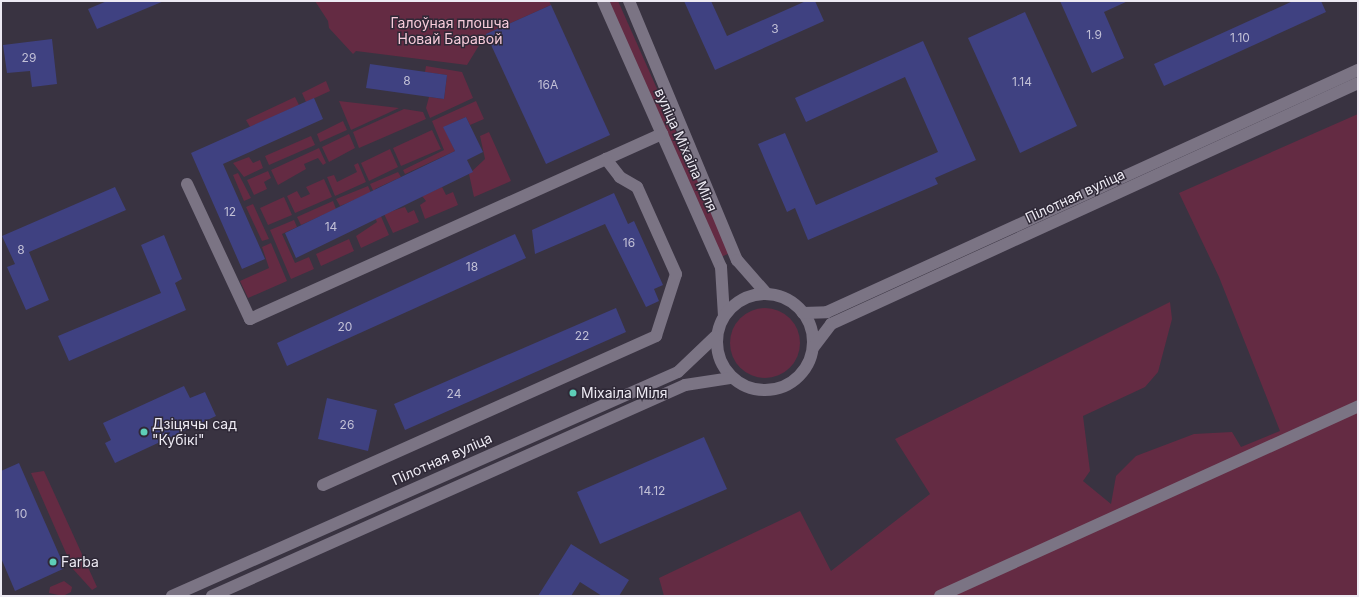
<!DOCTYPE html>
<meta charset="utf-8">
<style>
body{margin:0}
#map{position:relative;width:1359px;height:597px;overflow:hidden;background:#393341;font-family:Inter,sans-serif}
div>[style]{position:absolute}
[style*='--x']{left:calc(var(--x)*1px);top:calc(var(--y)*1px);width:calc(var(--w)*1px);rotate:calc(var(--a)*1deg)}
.green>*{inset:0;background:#642b43}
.round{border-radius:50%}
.building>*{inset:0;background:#3f4181}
.minor>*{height:12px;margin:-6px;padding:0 6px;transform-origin:6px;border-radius:6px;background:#7b7484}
.minor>.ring{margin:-6px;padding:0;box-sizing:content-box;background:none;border:12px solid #7b7484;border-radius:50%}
.dots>*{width:11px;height:11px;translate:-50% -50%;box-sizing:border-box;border:2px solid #2f2937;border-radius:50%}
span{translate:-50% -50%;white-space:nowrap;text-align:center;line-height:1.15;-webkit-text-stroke:3px #2f2937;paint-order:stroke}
.number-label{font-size:12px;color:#c2c0d6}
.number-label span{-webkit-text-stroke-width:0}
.park-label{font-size:14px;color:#f7cbda}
.street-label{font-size:14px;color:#edeaf3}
.poi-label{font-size:14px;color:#edeaf3}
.left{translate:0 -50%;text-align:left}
.frame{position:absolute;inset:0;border:2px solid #edeaf3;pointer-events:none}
</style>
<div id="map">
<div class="green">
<div style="clip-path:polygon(315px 1px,549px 1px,551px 5px,486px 34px,467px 65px,356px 51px,353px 54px,329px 28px,328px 21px)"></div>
<div style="clip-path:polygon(607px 1px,618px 1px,730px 253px,721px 257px)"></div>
<div style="clip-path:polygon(426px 66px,462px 72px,473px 98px,430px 118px,426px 108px,429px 97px,444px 99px,447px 75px,425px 72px)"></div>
<div style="clip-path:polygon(326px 81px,330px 91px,306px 102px,302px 93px)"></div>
<div style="clip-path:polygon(295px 97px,299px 105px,250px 127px,246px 120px)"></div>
<div style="clip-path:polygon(339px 101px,399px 108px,351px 130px)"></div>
<div style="clip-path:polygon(476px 101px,484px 119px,470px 125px,466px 117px,444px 127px,455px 151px,405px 174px,403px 170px,444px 150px,432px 121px)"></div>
<div style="clip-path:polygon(404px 109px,423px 112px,426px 119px,359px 148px,353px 132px)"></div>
<div style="clip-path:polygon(1358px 114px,1358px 596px,664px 596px,659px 578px,800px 511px,831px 571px,930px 494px,895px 439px,1170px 302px,1172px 319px,1158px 372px,1145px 387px,1083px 416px,1090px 471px,1083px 481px,1111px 504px,1116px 476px,1136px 456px,1194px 434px,1232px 432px,1241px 447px,1280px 431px,1219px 277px,1179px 193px)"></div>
<div style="clip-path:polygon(343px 121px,347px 130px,320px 142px,317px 134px)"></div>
<div style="clip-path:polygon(432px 130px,441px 149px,401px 166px,393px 148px)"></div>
<div style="clip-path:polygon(489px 132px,511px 181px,474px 197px,469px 174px,485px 159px,480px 136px)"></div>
<div style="clip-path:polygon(349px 134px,355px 148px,329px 162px,322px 147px)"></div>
<div style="clip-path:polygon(311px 136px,315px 145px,269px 165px,265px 156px)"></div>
<div style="clip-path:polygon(319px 148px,326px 163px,323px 165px,318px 158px,304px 164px,306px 169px,278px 185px,271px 170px)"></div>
<div style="clip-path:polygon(390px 149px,398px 167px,369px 181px,361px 163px)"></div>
<div style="clip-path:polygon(249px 157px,253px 163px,260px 160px,263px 168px,244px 177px,233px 163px)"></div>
<div style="clip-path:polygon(358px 163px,366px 182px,335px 196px,327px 177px,334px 175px,337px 182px,357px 172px,354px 165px)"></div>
<div style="clip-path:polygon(268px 171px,271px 178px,264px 182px,267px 189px,254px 195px,247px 180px)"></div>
<div style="clip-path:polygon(398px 172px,401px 177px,375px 189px,386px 213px,405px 207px,408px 213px,414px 210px,419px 222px,393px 233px,370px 184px)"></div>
<div style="clip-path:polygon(238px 173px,251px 198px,244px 201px,233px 175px)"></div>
<div style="clip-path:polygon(324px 179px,332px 197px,295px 213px,287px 196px,297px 191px,301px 198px,310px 194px,306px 187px)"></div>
<div style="clip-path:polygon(368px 186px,389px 235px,361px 248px,356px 236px,377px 222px,365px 196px,340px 206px,336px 199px)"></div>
<div style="clip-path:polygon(442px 187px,446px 195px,453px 192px,458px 205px,425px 219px,420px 205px,426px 201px,422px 196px)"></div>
<div style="clip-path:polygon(284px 197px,292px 215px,268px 225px,260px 208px)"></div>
<div style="clip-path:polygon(333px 201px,336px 209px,301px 225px,297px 217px)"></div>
<div style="clip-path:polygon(253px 204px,269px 239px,262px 241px,246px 207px)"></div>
<div style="clip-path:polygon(294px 220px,297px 227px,282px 234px,295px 263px,309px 257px,314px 269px,291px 279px,270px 230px)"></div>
<div style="clip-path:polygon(349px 239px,354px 251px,321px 266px,316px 254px)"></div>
<div style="clip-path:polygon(271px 243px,287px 281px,248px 298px,240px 281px,269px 268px,262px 247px)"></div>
<div class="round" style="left:730px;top:308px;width:70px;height:70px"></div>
<div style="clip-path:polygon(44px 471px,97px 587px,92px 590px,73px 569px,31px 473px)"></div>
<div style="clip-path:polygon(64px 581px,72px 587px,71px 592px,63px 596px,49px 593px,50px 587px)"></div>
</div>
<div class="building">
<div style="clip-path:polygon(107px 1px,164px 1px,97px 29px,88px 9px)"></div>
<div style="clip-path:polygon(684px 1px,711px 1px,727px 36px,806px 1px,815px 1px,824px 21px,715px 70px)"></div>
<div style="clip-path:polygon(1060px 1px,1128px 1px,1104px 12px,1124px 58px,1092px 73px)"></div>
<div style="clip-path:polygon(1293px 1px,1321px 1px,1326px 12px,1164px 86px,1154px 64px)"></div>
<div style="clip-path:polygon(551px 5px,610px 135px,546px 164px,486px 34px)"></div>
<div style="clip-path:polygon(1025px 12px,1077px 126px,1020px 153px,968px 38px)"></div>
<div style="clip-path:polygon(52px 39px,57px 84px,32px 87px,30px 71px,7px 73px,3px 45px)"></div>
<div style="clip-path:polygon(923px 41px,976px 160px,935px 178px,938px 184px,808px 240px,795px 208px,787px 212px,758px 144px,785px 133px,816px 205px,938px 152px,905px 77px,806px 122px,795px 98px)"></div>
<div style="clip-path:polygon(370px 64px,447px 75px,444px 99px,366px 88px)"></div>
<div style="clip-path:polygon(314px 98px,323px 119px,223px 164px,265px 259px,242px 269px,191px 153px)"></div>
<div style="clip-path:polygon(466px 117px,483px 152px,467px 160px,473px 172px,296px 258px,285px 233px,455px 151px,443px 127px)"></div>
<div style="clip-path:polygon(115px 187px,126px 210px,29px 252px,49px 300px,26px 310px,7px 267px,15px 264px,2px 236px)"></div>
<div style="clip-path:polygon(614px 193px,628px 224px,634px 221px,663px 285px,654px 289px,659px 301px,646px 307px,605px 224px,535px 254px,532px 230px)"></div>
<div style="clip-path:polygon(515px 234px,526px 258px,287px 366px,277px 343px)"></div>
<div style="clip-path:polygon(164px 235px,182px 279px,175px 283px,186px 310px,69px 361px,58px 336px,161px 293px,141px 245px)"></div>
<div style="clip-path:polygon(616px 308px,626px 332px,405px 430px,394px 404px)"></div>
<div style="clip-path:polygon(184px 386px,190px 398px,205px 392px,216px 416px,115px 463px,105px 443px,111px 440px,103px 423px)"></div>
<div style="clip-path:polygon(327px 398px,377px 410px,368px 451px,318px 439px)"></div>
<div style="clip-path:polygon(704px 437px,727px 489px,600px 544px,577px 492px)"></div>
<div style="clip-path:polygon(19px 463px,65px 568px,15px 591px,1px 558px,1px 471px)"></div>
<div style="clip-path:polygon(571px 544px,629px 580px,619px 596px,602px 596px,580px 582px,571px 596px,538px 596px)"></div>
</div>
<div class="minor">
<div style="--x:603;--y:1;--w:291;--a:66.1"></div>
<div style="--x:721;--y:267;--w:49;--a:86.5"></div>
<div style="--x:629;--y:1;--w:281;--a:67.4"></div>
<div style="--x:737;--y:260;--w:44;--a:48.7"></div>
<div style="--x:187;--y:184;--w:149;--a:65"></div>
<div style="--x:250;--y:319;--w:452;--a:-24.2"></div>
<div class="ring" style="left:717px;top:294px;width:84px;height:84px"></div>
<div style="--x:803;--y:313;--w:24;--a:-2"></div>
<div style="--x:827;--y:312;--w:584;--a:-24.5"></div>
<div style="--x:813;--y:348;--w:30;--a:-53"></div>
<div style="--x:831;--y:324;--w:579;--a:-24.57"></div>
<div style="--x:323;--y:485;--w:365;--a:-24.1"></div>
<div style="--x:656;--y:336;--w:65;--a:-72.1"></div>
<div style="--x:676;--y:274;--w:95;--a:-114.1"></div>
<div style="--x:637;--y:187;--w:20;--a:-150"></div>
<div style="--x:620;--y:177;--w:23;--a:-128"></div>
<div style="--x:172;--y:596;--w:553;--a:-23.88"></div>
<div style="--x:678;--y:372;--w:52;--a:-43.5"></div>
<div style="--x:212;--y:596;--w:518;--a:-24.04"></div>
<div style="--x:685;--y:385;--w:47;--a:-8.7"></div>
<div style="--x:940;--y:596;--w:459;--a:-24.4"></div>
</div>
<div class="dots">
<div style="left:573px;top:393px;background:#5eceb8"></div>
<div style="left:144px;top:432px;background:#5eceb8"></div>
<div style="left:53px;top:562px;background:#5eceb8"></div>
</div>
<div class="number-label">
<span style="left:775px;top:29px">3</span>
<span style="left:1094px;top:35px">1.9</span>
<span style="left:1240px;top:38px">1.10</span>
<span style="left:29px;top:58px">29</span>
<span style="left:407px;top:81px">8</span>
<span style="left:1022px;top:82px">1.14</span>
<span style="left:548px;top:85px">16А</span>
<span style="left:230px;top:212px">12</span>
<span style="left:331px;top:227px">14</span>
<span style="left:629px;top:243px">16</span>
<span style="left:21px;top:250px">8</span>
<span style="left:472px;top:267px">18</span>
<span style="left:345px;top:327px">20</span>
<span style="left:582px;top:336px">22</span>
<span style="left:454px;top:394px">24</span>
<span style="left:347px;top:425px">26</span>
<span style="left:652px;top:491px">14.12</span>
<span style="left:21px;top:514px">10</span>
</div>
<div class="park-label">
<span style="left:450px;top:31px">Галоўная плошча<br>Новай Баравой</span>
</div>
<div class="street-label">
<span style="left:686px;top:150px;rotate:66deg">вуліца Міхаіла Міля</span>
<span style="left:1075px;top:196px;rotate:-25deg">Пілотная вуліца</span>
<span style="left:442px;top:459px;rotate:-24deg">Пілотная вуліца</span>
</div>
<div class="poi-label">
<span class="left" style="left:581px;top:393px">Міхаіла Міля</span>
<span class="left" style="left:152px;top:432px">Дзіцячы сад<br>"Кубікі"</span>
<span class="left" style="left:61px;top:562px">Farba</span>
</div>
<div class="frame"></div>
</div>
